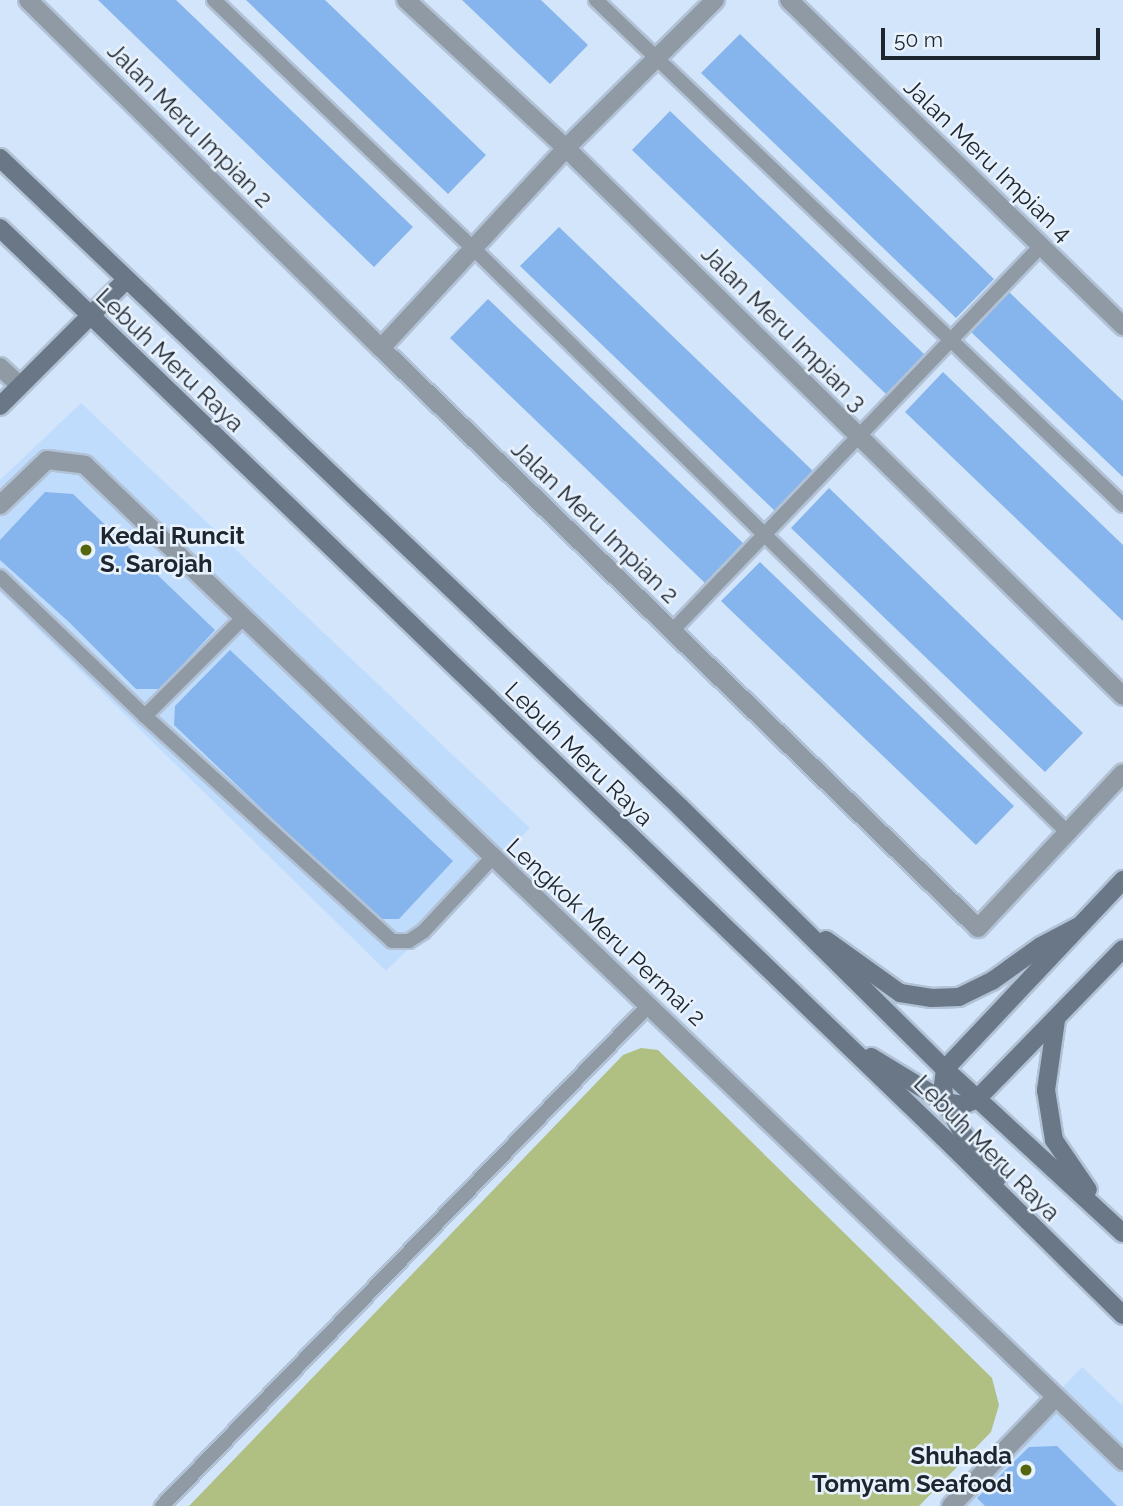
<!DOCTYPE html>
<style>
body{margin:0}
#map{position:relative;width:1123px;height:1506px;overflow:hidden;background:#d3e5fb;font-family:Raleway,sans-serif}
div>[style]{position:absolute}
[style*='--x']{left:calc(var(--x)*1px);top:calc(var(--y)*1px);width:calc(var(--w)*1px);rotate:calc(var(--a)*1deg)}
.built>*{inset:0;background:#c0dcfd}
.green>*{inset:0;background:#b0c083}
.building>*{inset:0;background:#85b5ec}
.roads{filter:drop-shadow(2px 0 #b2c2d6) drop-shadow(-2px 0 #b2c2d6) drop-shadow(0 2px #b2c2d6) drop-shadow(0 -2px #b2c2d6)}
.lane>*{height:14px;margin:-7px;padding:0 7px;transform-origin:7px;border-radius:7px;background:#909aa5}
.street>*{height:18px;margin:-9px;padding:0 9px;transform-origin:9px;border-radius:9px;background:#909aa5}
.secondary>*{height:18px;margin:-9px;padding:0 9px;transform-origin:9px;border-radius:9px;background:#697787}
.dots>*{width:19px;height:19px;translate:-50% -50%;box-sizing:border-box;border:4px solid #e8f2fd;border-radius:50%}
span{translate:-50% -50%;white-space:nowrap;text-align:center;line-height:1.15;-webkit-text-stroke:5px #e8f2fd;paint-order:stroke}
.street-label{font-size:24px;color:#1d252f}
.poi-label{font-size:24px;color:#1d252f;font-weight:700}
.left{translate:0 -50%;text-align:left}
.right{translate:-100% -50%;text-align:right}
.scale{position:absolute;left:881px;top:28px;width:219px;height:32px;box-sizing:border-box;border:4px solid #1d252f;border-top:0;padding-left:9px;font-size:21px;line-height:24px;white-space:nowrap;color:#1d252f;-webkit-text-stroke:5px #e8f2fd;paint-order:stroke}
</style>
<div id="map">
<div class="built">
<div style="clip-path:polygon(81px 403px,530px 828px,386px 971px,0 592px,0 480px)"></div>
<div style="clip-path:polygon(1082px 1367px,1123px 1406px,1123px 1506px,951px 1506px)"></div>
</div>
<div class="green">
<div style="clip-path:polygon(641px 1048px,658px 1050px,992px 1378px,999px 1405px,991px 1432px,919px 1506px,189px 1506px,623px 1055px)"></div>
</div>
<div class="building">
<div style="clip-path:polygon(98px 0,176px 0,413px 227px,374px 267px)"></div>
<div style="clip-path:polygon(246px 0,325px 0,486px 155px,448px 194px)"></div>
<div style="clip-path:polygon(462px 0,541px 0,588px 45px,550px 84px)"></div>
<div style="clip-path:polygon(740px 34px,994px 279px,956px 318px,701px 73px)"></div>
<div style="clip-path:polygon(670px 111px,925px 355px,887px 395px,632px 150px)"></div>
<div style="clip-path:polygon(559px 227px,813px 471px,775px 511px,520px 266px)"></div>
<div style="clip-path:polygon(1009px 292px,1123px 401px,1123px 477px,971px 332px)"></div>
<div style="clip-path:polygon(488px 299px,743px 543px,705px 583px,450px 338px)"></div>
<div style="clip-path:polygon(943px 372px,1123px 545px,1123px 621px,905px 412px)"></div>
<div style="clip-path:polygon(829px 488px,1083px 733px,1045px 772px,791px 528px)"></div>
<div style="clip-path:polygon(45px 492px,73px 494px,215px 630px,160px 689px,136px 689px,69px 622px,0 560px,0 540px)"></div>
<div style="clip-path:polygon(760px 562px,1014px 806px,976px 845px,721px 601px)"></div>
<div style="clip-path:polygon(230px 650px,453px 861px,399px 919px,377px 919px,174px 725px,175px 706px)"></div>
<div style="clip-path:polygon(1057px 1446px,1117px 1506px,985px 1506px,977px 1498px,1029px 1447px)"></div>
</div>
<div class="roads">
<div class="lane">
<div style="--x:214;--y:0;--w:360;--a:43.8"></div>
<div style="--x:474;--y:249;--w:832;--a:44.51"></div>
<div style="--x:596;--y:0;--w:730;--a:43.78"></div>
<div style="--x:0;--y:577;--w:201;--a:43.8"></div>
<div style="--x:145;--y:716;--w:334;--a:42.3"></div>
<div style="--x:392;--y:941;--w:17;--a:0"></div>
<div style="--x:409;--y:941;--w:17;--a:-33"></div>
<div style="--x:423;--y:932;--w:101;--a:-47"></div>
<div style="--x:672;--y:631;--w:533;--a:-46.22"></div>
<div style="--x:145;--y:716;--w:139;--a:-45"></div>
<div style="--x:162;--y:1506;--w:699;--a:-45.81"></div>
</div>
<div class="street">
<div style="--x:28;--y:0;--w:496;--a:44.6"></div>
<div style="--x:381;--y:348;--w:832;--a:44.17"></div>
<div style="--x:978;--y:928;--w:212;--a:-46.9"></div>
<div style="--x:406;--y:0;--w:218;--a:42.8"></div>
<div style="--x:566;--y:148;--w:781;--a:44.53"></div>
<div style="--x:789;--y:0;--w:467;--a:44.3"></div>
<div style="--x:381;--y:348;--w:272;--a:-47.2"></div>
<div style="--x:566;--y:148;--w:210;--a:-44.8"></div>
<div style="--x:0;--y:367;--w:26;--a:43"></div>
<div style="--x:0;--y:505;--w:65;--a:-43.8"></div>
<div style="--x:47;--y:460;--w:38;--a:7"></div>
<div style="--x:85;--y:465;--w:1439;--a:43.82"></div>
<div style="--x:951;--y:1506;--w:151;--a:-46.1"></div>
</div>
<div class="secondary">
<div style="--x:0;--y:158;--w:940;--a:43.66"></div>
<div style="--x:680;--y:807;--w:373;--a:44.7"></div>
<div style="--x:945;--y:1069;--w:242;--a:42.7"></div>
<div style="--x:0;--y:228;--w:1310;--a:43.95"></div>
<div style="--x:943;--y:1137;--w:253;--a:44.7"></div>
<div style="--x:0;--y:406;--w:178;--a:-45"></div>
<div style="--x:826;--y:940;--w:91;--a:35.6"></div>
<div style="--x:900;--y:993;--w:32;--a:9"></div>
<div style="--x:932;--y:998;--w:27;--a:-2"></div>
<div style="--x:959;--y:997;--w:37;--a:-26"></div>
<div style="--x:992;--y:981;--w:60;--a:-35.5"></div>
<div style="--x:1041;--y:946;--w:43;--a:-27.8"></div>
<div style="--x:1056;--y:1020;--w:71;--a:98.1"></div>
<div style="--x:1046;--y:1090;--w:51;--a:80.9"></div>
<div style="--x:1054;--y:1140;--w:60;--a:55.8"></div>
<div style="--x:871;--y:1057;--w:87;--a:31.3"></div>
<div style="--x:945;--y:1102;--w:18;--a:9"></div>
<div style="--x:963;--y:1105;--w:15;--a:-23"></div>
<div style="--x:977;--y:1099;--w:209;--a:-45.8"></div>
<div style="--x:945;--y:1069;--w:17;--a:97"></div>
<div style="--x:943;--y:1086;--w:16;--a:83"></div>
<div style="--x:945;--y:1102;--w:40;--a:60.3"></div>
<div style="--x:965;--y:1137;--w:52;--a:50.5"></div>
<div style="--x:945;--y:1069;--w:260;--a:-46.7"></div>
</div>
</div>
<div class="dots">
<div style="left:86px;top:550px;background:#55650c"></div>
<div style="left:1026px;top:1470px;background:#55650c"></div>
</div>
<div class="street-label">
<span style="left:190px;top:125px;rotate:45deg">Jalan Meru Impian 2</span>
<span style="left:988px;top:160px;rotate:44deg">Jalan Meru Impian 4</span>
<span style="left:784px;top:328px;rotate:45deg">Jalan Meru Impian 3</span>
<span style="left:170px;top:360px;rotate:44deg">Lebuh Meru Raya</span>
<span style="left:595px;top:522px;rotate:44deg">Jalan Meru Impian 2</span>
<span style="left:579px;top:754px;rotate:44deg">Lebuh Meru Raya</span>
<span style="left:606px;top:932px;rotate:43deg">Lengkok Meru Permai 2</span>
<span style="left:987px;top:1148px;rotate:45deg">Lebuh Meru Raya</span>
</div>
<div class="poi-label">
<span class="left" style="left:100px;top:550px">Kedai Runcit<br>S. Sarojah</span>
<span class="right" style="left:1012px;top:1470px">Shuhada<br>Tomyam Seafood</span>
</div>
<div class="scale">50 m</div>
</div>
